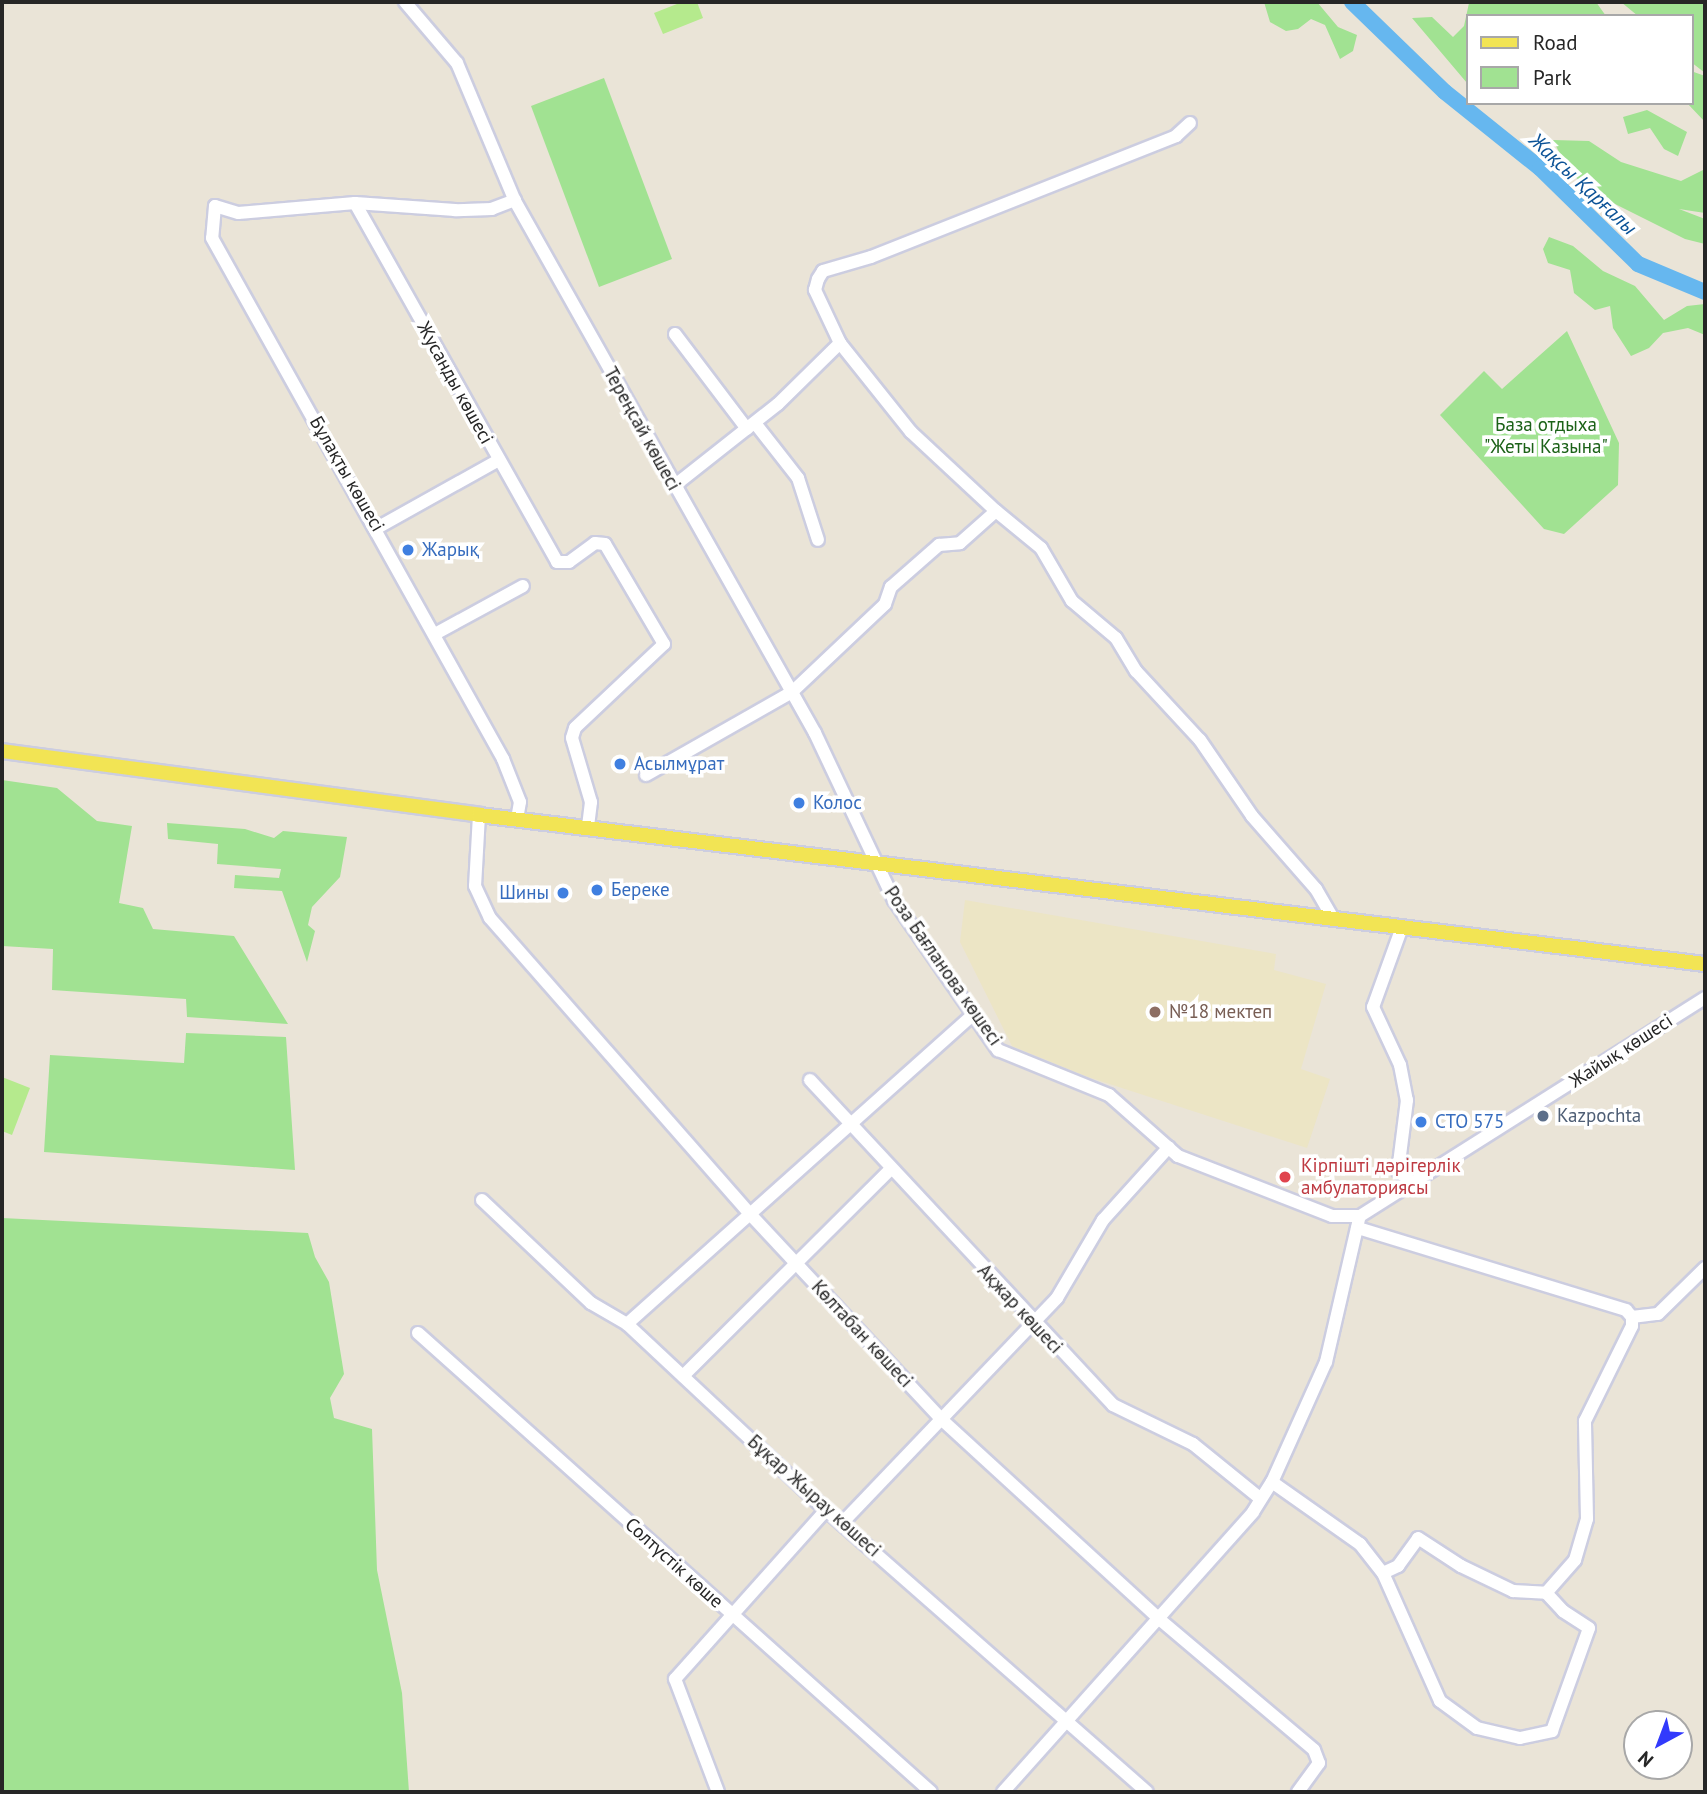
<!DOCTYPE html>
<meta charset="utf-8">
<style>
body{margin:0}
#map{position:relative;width:1707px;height:1794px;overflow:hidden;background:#eae4d7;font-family:"PT Sans",sans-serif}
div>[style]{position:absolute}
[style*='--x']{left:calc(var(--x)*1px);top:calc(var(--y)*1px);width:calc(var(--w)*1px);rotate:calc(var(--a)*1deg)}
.education>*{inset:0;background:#ece5c5}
.green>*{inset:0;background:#a1e292}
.pitch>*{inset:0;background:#b5ea8d}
.river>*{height:16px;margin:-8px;padding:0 8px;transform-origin:8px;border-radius:8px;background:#66b7ef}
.roads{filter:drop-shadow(2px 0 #cccde0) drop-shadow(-2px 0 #cccde0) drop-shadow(0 2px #cccde0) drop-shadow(0 -2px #cccde0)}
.minor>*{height:12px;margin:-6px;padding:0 6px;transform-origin:6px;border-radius:6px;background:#fff}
.major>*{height:14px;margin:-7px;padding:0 7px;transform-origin:7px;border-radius:7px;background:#f2e454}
.dots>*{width:19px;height:19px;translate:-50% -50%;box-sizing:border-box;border:4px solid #fff;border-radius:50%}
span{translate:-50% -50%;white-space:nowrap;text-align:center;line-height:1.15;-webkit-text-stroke:7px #fff;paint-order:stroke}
.street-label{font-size:19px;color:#262626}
.park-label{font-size:19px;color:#1c6218}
.shop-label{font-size:19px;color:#366cbe}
.left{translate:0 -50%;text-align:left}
.right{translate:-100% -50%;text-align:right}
.education-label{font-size:19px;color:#785e54}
.service-label{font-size:19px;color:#4e5e75}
.health-label{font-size:19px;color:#be3a42}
.water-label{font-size:21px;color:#0b5296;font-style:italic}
.frame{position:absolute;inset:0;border:4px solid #262626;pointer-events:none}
.legend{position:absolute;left:1466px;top:14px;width:228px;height:91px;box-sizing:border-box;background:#fff;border:2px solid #a8a8a8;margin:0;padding:9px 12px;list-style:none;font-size:21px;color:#262626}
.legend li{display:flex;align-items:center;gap:14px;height:35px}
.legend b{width:35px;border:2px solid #a8a8a8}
.north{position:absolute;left:1623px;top:1710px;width:70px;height:70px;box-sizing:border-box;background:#fff;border:2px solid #a8a8a8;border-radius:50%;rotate:221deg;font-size:19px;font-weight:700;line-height:28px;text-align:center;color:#262626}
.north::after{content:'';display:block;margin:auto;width:24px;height:32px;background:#323afc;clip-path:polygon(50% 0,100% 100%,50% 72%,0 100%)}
</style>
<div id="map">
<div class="education">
<div style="clip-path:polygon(965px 900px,1276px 954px,1274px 970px,1326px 984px,1301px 1069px,1330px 1079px,1307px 1148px,1088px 1077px,1012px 1046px,960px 942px)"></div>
</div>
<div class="green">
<div style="clip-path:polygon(1264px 2px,1317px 2px,1338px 27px,1357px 35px,1353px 51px,1340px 59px,1325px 25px,1311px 19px,1298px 29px,1286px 31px,1270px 22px)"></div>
<div style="clip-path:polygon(1460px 2px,1596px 2px,1606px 16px,1467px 16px,1467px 83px,1412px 18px,1432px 17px,1453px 37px,1464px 26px,1469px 3px)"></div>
<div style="clip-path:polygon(1621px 2px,1705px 2px,1705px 73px,1691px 62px,1691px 16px,1638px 16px)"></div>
<div style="clip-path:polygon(1691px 71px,1705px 76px,1705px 122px,1687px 103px,1691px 103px)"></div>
<div style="clip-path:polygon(604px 78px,672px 259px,599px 287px,531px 106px)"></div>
<div style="clip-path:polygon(1647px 110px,1687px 132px,1678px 156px,1664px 149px,1650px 128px,1628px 134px,1623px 117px)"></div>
<div style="clip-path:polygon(1553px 140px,1589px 141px,1621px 162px,1681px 181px,1705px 169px,1705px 213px,1679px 209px,1705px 219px,1705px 244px,1685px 239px,1599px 196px,1569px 172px)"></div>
<div style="clip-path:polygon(1549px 237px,1573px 246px,1603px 271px,1635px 286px,1664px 320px,1687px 306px,1705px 304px,1705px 335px,1688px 328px,1663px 333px,1649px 348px,1631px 356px,1613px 328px,1610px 306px,1595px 310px,1574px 293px,1570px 270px,1548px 263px,1543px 249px)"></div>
<div style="clip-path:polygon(1567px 331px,1619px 443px,1618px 485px,1564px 534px,1544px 529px,1440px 415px,1484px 371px,1502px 389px)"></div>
<div style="clip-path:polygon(2px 780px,57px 788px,97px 821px,132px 826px,119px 903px,143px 908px,153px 929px,234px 936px,288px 1024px,187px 1017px,186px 999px,52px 990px,53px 949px,2px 946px)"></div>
<div style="clip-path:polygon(167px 823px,245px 829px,274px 838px,283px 831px,347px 837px,340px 877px,312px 907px,308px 925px,315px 931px,307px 962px,282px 891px,234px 888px,235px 875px,279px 878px,281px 869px,217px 864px,218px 844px,168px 839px)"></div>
<div style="clip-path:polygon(186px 1033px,286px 1037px,295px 1170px,44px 1152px,50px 1055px,184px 1063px)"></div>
<div style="clip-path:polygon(2px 1218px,308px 1233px,315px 1257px,329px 1282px,344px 1374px,330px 1398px,334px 1418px,372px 1429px,377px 1570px,402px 1693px,409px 1792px,2px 1792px)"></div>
</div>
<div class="pitch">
<div style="clip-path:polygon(682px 2px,697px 2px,703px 18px,663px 34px,654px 13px)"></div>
<div style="clip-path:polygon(2px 1077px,30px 1088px,12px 1135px,2px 1131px)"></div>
</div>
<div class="river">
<div style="--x:1352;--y:2;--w:129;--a:44.1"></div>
<div style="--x:1445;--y:92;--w:122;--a:38.7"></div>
<div style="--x:1540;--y:168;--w:137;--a:44.4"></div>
<div style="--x:1638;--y:264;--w:73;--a:22.7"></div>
</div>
<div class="roads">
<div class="minor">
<div style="--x:405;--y:2;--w:80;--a:49.6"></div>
<div style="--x:457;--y:63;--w:150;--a:67.2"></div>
<div style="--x:515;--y:201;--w:611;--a:60.58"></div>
<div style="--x:815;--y:733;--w:185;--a:64.7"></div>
<div style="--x:894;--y:900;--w:183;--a:55.3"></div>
<div style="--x:998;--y:1050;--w:120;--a:22.1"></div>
<div style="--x:1109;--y:1095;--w:92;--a:41.5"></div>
<div style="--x:1178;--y:1156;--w:165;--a:21.3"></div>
<div style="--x:1332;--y:1216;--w:28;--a:0"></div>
<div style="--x:1360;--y:1216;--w:408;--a:-32.3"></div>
<div style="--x:515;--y:200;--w:25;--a:159"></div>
<div style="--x:492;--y:209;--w:37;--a:178"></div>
<div style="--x:455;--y:210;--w:100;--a:-176"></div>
<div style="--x:355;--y:203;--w:117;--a:175.1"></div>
<div style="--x:238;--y:213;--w:24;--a:-163"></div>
<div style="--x:215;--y:206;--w:32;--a:95"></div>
<div style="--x:212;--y:238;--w:597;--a:60.81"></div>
<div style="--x:503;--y:759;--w:46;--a:68.4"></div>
<div style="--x:520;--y:802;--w:17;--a:100"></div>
<div style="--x:355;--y:203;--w:412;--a:60.6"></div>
<div style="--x:557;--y:562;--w:12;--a:0"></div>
<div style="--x:569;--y:562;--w:32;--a:-36"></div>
<div style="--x:595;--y:543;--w:10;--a:6"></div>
<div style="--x:605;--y:544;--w:116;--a:59.5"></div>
<div style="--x:664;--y:644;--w:122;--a:136.7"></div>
<div style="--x:575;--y:728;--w:10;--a:107"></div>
<div style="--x:572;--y:738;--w:67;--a:73.5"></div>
<div style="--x:591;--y:802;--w:24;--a:97"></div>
<div style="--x:675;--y:334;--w:119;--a:52.8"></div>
<div style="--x:755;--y:423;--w:70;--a:52"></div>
<div style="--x:798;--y:478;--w:65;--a:72.1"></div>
<div style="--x:674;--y:486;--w:132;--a:-38.3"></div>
<div style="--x:778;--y:404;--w:87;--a:-44.5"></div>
<div style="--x:996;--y:511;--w:116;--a:-137.1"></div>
<div style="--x:911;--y:432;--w:114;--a:-128.6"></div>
<div style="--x:840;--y:343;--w:59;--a:-115.3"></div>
<div style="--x:815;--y:290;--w:11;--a:-75"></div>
<div style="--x:818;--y:279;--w:9;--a:-58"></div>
<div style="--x:823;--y:271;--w:50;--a:-16.3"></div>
<div style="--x:871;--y:257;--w:328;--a:-21.6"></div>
<div style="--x:1176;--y:136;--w:19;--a:-43"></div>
<div style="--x:377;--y:528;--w:137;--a:-29.2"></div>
<div style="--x:435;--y:634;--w:100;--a:-28.6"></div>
<div style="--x:646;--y:775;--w:168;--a:-29.6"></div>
<div style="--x:792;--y:692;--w:128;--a:-43.4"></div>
<div style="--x:885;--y:604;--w:18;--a:-71"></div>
<div style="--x:891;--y:587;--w:64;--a:-41.2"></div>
<div style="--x:939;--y:545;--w:21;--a:-5"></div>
<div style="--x:960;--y:543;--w:48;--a:-41.6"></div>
<div style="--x:996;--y:511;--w:58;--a:39.4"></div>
<div style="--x:1041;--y:548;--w:61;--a:59.7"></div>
<div style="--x:1072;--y:601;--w:57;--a:40.1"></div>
<div style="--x:1116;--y:638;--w:39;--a:59"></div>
<div style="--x:1136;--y:671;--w:94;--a:47.2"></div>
<div style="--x:1200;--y:740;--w:92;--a:55.6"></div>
<div style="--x:1252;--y:816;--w:97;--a:48.8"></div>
<div style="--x:1316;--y:889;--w:34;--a:60"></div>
<div style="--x:479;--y:815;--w:71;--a:93.2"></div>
<div style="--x:475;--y:886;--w:35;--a:65"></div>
<div style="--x:490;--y:918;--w:394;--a:48.7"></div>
<div style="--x:750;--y:1214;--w:280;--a:47"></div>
<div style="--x:941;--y:1419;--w:294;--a:42.5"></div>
<div style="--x:1158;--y:1618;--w:204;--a:40.2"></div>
<div style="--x:1314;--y:1750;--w:14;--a:69"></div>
<div style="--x:1319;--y:1763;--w:36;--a:126"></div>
<div style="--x:1402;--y:927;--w:85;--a:109.9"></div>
<div style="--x:1373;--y:1007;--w:64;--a:65"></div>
<div style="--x:1400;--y:1065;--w:36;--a:79"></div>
<div style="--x:1407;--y:1100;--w:72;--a:97.2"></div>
<div style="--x:1398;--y:1171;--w:22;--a:39"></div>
<div style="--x:810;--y:1080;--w:444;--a:47"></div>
<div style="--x:1113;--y:1405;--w:89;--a:26"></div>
<div style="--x:1193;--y:1444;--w:87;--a:39"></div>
<div style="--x:482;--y:1200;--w:150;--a:43.4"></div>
<div style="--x:591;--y:1303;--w:42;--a:30.3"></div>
<div style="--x:627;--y:1324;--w:272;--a:43.1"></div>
<div style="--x:826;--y:1510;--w:427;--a:41.3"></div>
<div style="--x:1632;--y:1317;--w:26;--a:-7"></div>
<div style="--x:1658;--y:1314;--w:66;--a:-44.4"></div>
<div style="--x:627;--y:1324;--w:463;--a:-41.8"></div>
<div style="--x:418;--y:1333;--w:688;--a:41.82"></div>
<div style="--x:683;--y:1376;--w:293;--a:-44.9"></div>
<div style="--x:1272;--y:1482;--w:108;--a:35.2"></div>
<div style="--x:1360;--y:1544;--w:37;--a:52"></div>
<div style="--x:1383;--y:1573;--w:140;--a:66"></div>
<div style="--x:1440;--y:1701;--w:46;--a:36.1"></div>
<div style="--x:1477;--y:1728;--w:44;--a:13.1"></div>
<div style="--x:1520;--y:1738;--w:33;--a:-12"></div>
<div style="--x:1552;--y:1731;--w:109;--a:-70.2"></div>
<div style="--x:1589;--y:1628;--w:31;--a:-147"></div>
<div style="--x:1563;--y:1611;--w:25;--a:-133"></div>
<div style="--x:1546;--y:1593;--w:44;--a:-48.7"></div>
<div style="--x:1575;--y:1560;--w:43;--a:-73.7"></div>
<div style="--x:1587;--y:1519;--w:98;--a:-91.2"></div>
<div style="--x:1585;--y:1421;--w:106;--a:-63.7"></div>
<div style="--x:1632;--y:1326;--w:9;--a:-90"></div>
<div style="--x:1632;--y:1317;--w:9;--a:-131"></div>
<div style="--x:1626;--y:1310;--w:281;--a:-163"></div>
<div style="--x:842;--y:1523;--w:311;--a:-46.3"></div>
<div style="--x:1057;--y:1298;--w:91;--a:-59.5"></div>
<div style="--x:1103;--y:1220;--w:98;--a:-47.9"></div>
<div style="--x:1383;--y:1573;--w:17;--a:-25"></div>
<div style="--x:1398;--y:1566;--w:34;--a:-54"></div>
<div style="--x:1418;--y:1538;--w:51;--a:33.1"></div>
<div style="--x:1461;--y:1566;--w:58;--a:25.7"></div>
<div style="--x:1513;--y:1591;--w:33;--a:3"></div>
<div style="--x:718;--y:1792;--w:121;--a:-110.8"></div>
<div style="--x:675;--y:1679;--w:227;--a:-48.2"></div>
<div style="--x:1003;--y:1792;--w:375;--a:-48.2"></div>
<div style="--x:1253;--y:1512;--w:36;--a:-58"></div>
<div style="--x:1272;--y:1482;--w:132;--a:-65.8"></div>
<div style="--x:1326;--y:1362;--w:147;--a:-77"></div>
</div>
<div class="major">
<div style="--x:2;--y:751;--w:481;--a:7.6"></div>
<div style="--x:479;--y:815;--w:1235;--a:6.93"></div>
</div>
</div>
<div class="dots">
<div style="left:408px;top:550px;background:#3f7fe0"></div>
<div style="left:620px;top:764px;background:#3f7fe0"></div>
<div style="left:799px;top:803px;background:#3f7fe0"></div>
<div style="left:597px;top:890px;background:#3f7fe0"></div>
<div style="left:563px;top:893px;background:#3f7fe0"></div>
<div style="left:1155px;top:1012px;background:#8d6e63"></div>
<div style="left:1543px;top:1116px;background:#5c6f8a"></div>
<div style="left:1421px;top:1122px;background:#3f7fe0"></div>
<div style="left:1285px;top:1177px;background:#e0444e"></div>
</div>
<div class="street-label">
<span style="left:455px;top:383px;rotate:61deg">Жусанды көшесі</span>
<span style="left:642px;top:429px;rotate:61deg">Тереңсай көшесі</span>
<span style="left:347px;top:474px;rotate:60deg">Бұлақты көшесі</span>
<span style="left:943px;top:966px;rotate:55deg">Роза Бағланова көшесі</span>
<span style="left:1621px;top:1051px;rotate:-33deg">Жайық көшесі</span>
<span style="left:1020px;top:1309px;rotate:47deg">Ақжар көшесі</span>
<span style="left:862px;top:1334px;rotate:47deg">Көлтабан көшесі</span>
<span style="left:814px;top:1496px;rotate:42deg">Бұқар Жырау көшесі</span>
<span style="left:674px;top:1563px;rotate:42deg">Солтүстік көше</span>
</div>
<div class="park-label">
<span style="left:1546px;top:436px">База отдыха<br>"Жеты Казына"</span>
</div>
<div class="shop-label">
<span class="left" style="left:422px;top:550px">Жарық</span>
<span class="left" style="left:634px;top:764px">Асылмұрат</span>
<span class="left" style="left:813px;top:803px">Колос</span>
<span class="left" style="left:611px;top:890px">Береке</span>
<span class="right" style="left:549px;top:893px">Шины</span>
<span class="left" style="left:1435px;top:1122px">СТО 575</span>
</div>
<div class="education-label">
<span class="left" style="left:1169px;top:1012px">№18 мектеп</span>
</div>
<div class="service-label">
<span class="left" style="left:1557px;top:1116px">Kazpochta</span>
</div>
<div class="health-label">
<span class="left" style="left:1301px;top:1177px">Кірпішті дәрігерлік<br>амбулаториясы</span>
</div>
<div class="water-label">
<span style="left:1583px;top:184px;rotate:43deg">Жақсы Қарғалы</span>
</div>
<div class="frame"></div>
<ul class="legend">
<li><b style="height:9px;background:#f2e454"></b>Road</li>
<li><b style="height:19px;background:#a1e292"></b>Park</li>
</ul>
<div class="north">N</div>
</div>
